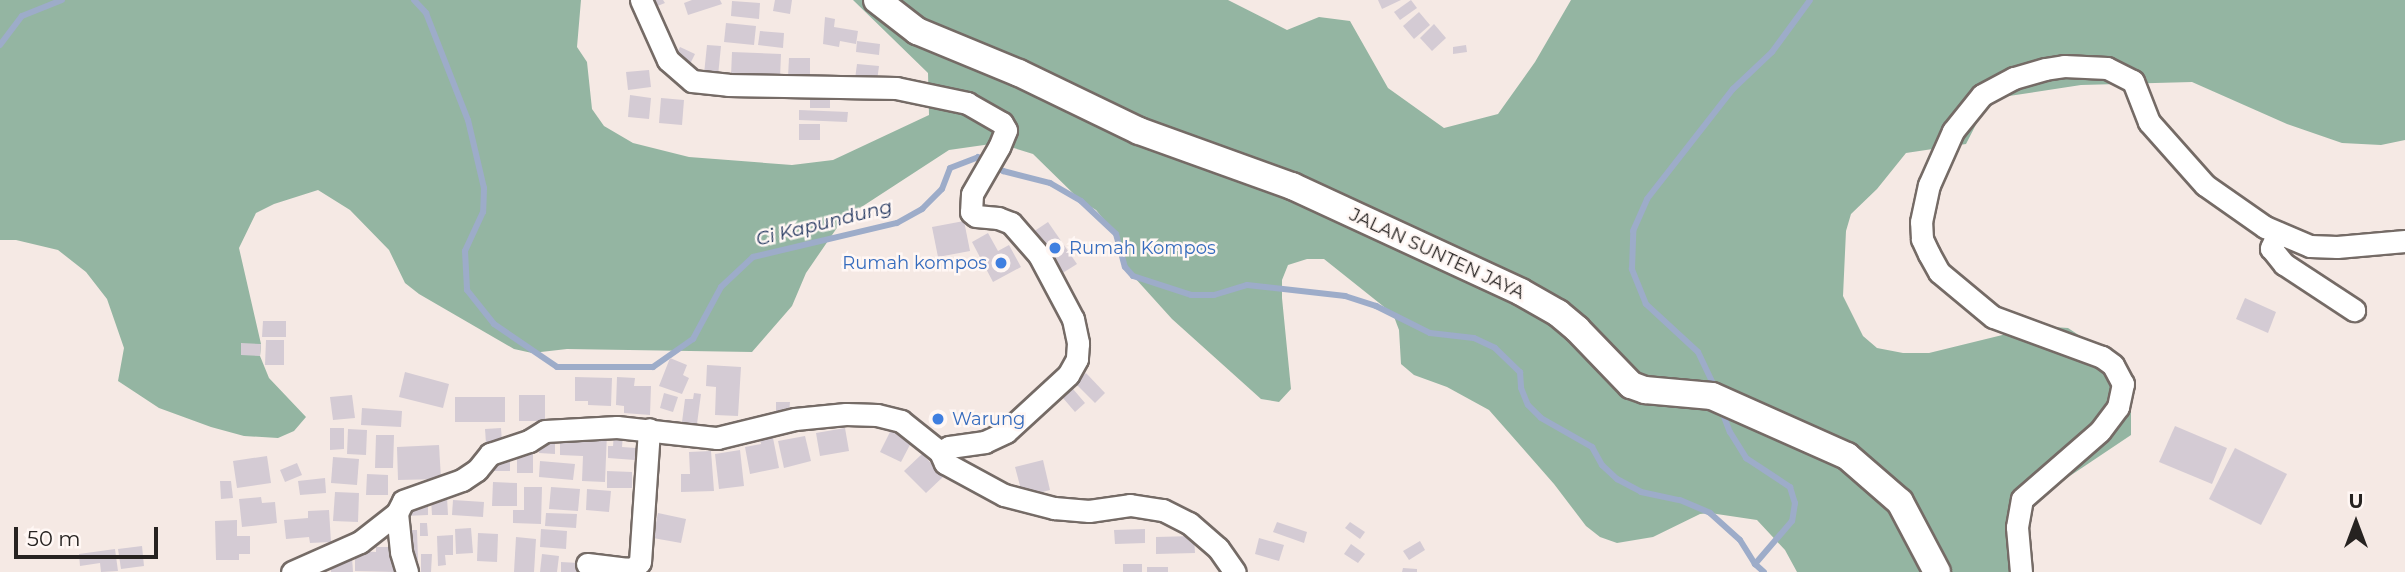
<!DOCTYPE html>
<style>
body{margin:0}
#map{position:relative;width:2405px;height:572px;overflow:hidden;background:#f5e9e4;font-family:Montserrat,sans-serif}
div>[style]{position:absolute}
[style*='--x']{left:calc(var(--x)*1px);top:calc(var(--y)*1px);width:calc(var(--w)*1px);rotate:calc(var(--a)*1deg)}
.forest>*{inset:0;background:#94b5a2}
.stream>*{height:6px;margin:-3px;padding:0 3px;transform-origin:3px;border-radius:3px;background:#9dacc9}
.building>*{inset:0;background:#d4cbd4}
.roads{filter:drop-shadow(2px 0 #756b66) drop-shadow(-2px 0 #756b66) drop-shadow(0 2px #756b66) drop-shadow(0 -2px #756b66)}
.minor>*{height:21px;margin:-10.5px;padding:0 10.5px;transform-origin:10.5px;border-radius:10.5px;background:#fff}
.major>*{height:26px;margin:-13px;padding:0 13px;transform-origin:13px;border-radius:13px;background:#fff}
.dots>*{width:19px;height:19px;translate:-50% -50%;box-sizing:border-box;border:4px solid #fff7f4;border-radius:50%}
span{translate:-50% -50%;white-space:nowrap;text-align:center;line-height:1.15;-webkit-text-stroke:5px #fff7f4;paint-order:stroke}
.shop-label{font-size:18px;color:#366cbe}
.left{translate:0 -50%;text-align:left}
.right{translate:-100% -50%;text-align:right}
.street-label{font-size:18px;color:#262220}
.water-label{font-size:19px;color:#273a62;font-style:italic}
.north{position:absolute;left:2321px;top:488px;width:70px;height:70px;-webkit-text-stroke:5px #fff7f4;paint-order:stroke;rotate:0deg;font-size:19px;font-weight:700;line-height:28px;text-align:center;color:#262220}
.north::after{content:'';display:block;margin:auto;width:24px;height:32px;background:#262220;clip-path:polygon(50% 0,100% 100%,50% 72%,0 100%)}
.scale{position:absolute;left:14px;top:527px;width:144px;height:32px;box-sizing:border-box;border:4px solid #262220;border-top:0;padding-left:9px;font-size:21px;line-height:24px;white-space:nowrap;color:#262220;-webkit-text-stroke:5px #fff7f4;paint-order:stroke}
</style>
<div id="map">
<div class="forest">
<div style="clip-path:polygon(0 0,581px 0,577px 47px,587px 62px,592px 109px,604px 126px,633px 143px,689px 157px,792px 165px,833px 160px,929px 115px,928px 73px,853px 0,1228px 0,1287px 30px,1319px 17px,1350px 21px,1388px 88px,1444px 128px,1498px 114px,1535px 62px,1571px 0,2405px 0,2405px 140px,2381px 145px,2342px 143px,2287px 124px,2192px 82px,2081px 85px,1989px 99px,1966px 144px,1906px 153px,1877px 189px,1851px 214px,1846px 231px,1843px 296px,1863px 336px,1877px 348px,1903px 353px,1929px 353px,2039px 326px,2068px 328px,2112px 357px,2131px 388px,2131px 435px,2040px 496px,2007px 532px,2015px 572px,1797px 572px,1785px 550px,1757px 520px,1710px 513px,1700px 514px,1653px 537px,1617px 543px,1600px 537px,1586px 526px,1554px 484px,1489px 410px,1447px 387px,1414px 375px,1401px 364px,1399px 330px,1393px 314px,1324px 259px,1307px 259px,1288px 265px,1282px 280px,1282px 298px,1291px 389px,1279px 402px,1261px 399px,1172px 319px,1125px 267px,1116px 234px,1096px 210px,1081px 201px,1033px 154px,998px 143px,949px 150px,843px 219px,806px 273px,792px 306px,752px 352px,567px 349px,532px 353px,514px 349px,419px 294px,405px 283px,389px 250px,350px 210px,318px 190px,274px 204px,256px 213px,239px 248px,261px 344px,260px 356px,269px 378px,306px 417px,294px 431px,278px 438px,244px 436px,211px 427px,159px 408px,118px 381px,124px 348px,107px 299px,86px 272px,58px 250px,16px 240px,0 240px)"></div>
</div>
<div class="stream">
<div style="--x:414;--y:0;--w:18;--a:47"></div>
<div style="--x:426;--y:13;--w:115;--a:68.6"></div>
<div style="--x:468;--y:120;--w:70;--a:76.8"></div>
<div style="--x:484;--y:188;--w:24;--a:92"></div>
<div style="--x:483;--y:212;--w:43;--a:114.8"></div>
<div style="--x:465;--y:251;--w:39;--a:87"></div>
<div style="--x:467;--y:290;--w:43;--a:51.5"></div>
<div style="--x:494;--y:324;--w:76;--a:34.3"></div>
<div style="--x:557;--y:367;--w:96;--a:0"></div>
<div style="--x:653;--y:367;--w:49;--a:-35"></div>
<div style="--x:693;--y:339;--w:59;--a:-61.7"></div>
<div style="--x:721;--y:287;--w:44;--a:-43.2"></div>
<div style="--x:753;--y:257;--w:148;--a:-13.3"></div>
<div style="--x:897;--y:223;--w:29;--a:-29"></div>
<div style="--x:922;--y:209;--w:28;--a:-45"></div>
<div style="--x:942;--y:189;--w:22;--a:-69"></div>
<div style="--x:950;--y:168;--w:30;--a:-21"></div>
<div style="--x:978;--y:157;--w:29;--a:29"></div>
<div style="--x:1003;--y:171;--w:49;--a:14.3"></div>
<div style="--x:1050;--y:183;--w:36;--a:30"></div>
<div style="--x:1081;--y:201;--w:48;--a:43.3"></div>
<div style="--x:1116;--y:234;--w:34;--a:75"></div>
<div style="--x:1125;--y:267;--w:12;--a:48"></div>
<div style="--x:1133;--y:276;--w:61;--a:18.1"></div>
<div style="--x:1191;--y:295;--w:23;--a:0"></div>
<div style="--x:1214;--y:295;--w:34;--a:-17"></div>
<div style="--x:1247;--y:285;--w:99;--a:6.4"></div>
<div style="--x:1345;--y:296;--w:33;--a:18"></div>
<div style="--x:1376;--y:306;--w:60;--a:26.6"></div>
<div style="--x:1430;--y:333;--w:44;--a:6.5"></div>
<div style="--x:1474;--y:338;--w:23;--a:25"></div>
<div style="--x:1495;--y:348;--w:35;--a:44"></div>
<div style="--x:1520;--y:372;--w:16;--a:86"></div>
<div style="--x:1521;--y:388;--w:18;--a:68"></div>
<div style="--x:1528;--y:405;--w:18;--a:45"></div>
<div style="--x:1541;--y:418;--w:59;--a:29.6"></div>
<div style="--x:1592;--y:447;--w:21;--a:61"></div>
<div style="--x:1602;--y:465;--w:21;--a:43"></div>
<div style="--x:1617;--y:479;--w:27;--a:28"></div>
<div style="--x:1641;--y:492;--w:40;--a:12"></div>
<div style="--x:1680;--y:500;--w:33;--a:23"></div>
<div style="--x:1710;--y:513;--w:40;--a:42"></div>
<div style="--x:1740;--y:540;--w:28;--a:58"></div>
<div style="--x:1755;--y:564;--w:12;--a:42"></div>
<div style="--x:0;--y:45;--w:36;--a:-53"></div>
<div style="--x:22;--y:16;--w:43;--a:-21.8"></div>
<div style="--x:1717;--y:392;--w:44;--a:-115.4"></div>
<div style="--x:1698;--y:352;--w:71;--a:-137.3"></div>
<div style="--x:1646;--y:304;--w:38;--a:-112"></div>
<div style="--x:1632;--y:269;--w:38;--a:-88"></div>
<div style="--x:1633;--y:231;--w:35;--a:-66"></div>
<div style="--x:1647;--y:199;--w:140;--a:-52"></div>
<div style="--x:1733;--y:89;--w:54;--a:-43.5"></div>
<div style="--x:1772;--y:52;--w:64;--a:-53.8"></div>
<div style="--x:1721;--y:409;--w:25;--a:69"></div>
<div style="--x:1730;--y:432;--w:31;--a:58"></div>
<div style="--x:1746;--y:458;--w:53;--a:33.4"></div>
<div style="--x:1790;--y:487;--w:17;--a:73"></div>
<div style="--x:1795;--y:503;--w:18;--a:99"></div>
<div style="--x:1792;--y:521;--w:57;--a:130.7"></div>
</div>
<div class="building">
<div style="clip-path:polygon(646px 0,663px 0,665px 3px,650px 9px)"></div>
<div style="clip-path:polygon(692px 0,720px 0,722px 4px,688px 15px,684px 3px)"></div>
<div style="clip-path:polygon(775px 0,792px 0,790px 14px,773px 11px)"></div>
<div style="clip-path:polygon(1378px 0,1401px 0,1382px 9px)"></div>
<div style="clip-path:polygon(1411px 0,1417px 8px,1400px 20px,1394px 12px)"></div>
<div style="clip-path:polygon(732px 1px,760px 3px,759px 19px,731px 16px)"></div>
<div style="clip-path:polygon(1419px 12px,1430px 25px,1414px 39px,1403px 26px)"></div>
<div style="clip-path:polygon(825px 17px,835px 19px,834px 27px,858px 31px,856px 44px,840px 41px,839px 47px,823px 44px)"></div>
<div style="clip-path:polygon(726px 23px,756px 26px,754px 45px,724px 42px)"></div>
<div style="clip-path:polygon(1434px 24px,1446px 38px,1432px 51px,1420px 38px)"></div>
<div style="clip-path:polygon(760px 31px,784px 33px,783px 48px,758px 45px)"></div>
<div style="clip-path:polygon(857px 41px,880px 44px,879px 55px,856px 52px)"></div>
<div style="clip-path:polygon(707px 45px,721px 46px,718px 76px,704px 74px)"></div>
<div style="clip-path:polygon(1466px 45px,1467px 52px,1453px 54px,1453px 47px)"></div>
<div style="clip-path:polygon(680px 47px,695px 54px,687px 70px,672px 63px)"></div>
<div style="clip-path:polygon(732px 52px,781px 54px,780px 78px,731px 76px)"></div>
<div style="clip-path:polygon(789px 58px,810px 58px,810px 78px,788px 77px)"></div>
<div style="clip-path:polygon(857px 64px,879px 66px,877px 81px,855px 79px)"></div>
<div style="clip-path:polygon(649px 70px,651px 87px,628px 90px,626px 72px)"></div>
<div style="clip-path:polygon(630px 95px,651px 98px,649px 119px,628px 117px)"></div>
<div style="clip-path:polygon(661px 98px,684px 100px,682px 125px,659px 123px)"></div>
<div style="clip-path:polygon(810px 99px,830px 99px,830px 108px,810px 108px)"></div>
<div style="clip-path:polygon(799px 110px,848px 112px,847px 122px,799px 120px)"></div>
<div style="clip-path:polygon(799px 124px,820px 124px,820px 140px,799px 140px)"></div>
<div style="clip-path:polygon(964px 221px,970px 251px,938px 257px,932px 227px)"></div>
<div style="clip-path:polygon(1048px 222px,1077px 264px,1061px 274px,1033px 232px)"></div>
<div style="clip-path:polygon(988px 233px,998px 251px,1009px 245px,1021px 267px,993px 282px,972px 242px)"></div>
<div style="clip-path:polygon(2245px 298px,2276px 312px,2268px 333px,2236px 319px)"></div>
<div style="clip-path:polygon(263px 321px,286px 321px,286px 337px,262px 337px)"></div>
<div style="clip-path:polygon(266px 340px,284px 340px,284px 365px,265px 365px)"></div>
<div style="clip-path:polygon(241px 343px,261px 344px,260px 356px,241px 355px)"></div>
<div style="clip-path:polygon(670px 358px,687px 365px,683px 375px,689px 378px,682px 394px,659px 386px)"></div>
<div style="clip-path:polygon(707px 365px,741px 367px,738px 416px,715px 415px,716px 387px,706px 386px)"></div>
<div style="clip-path:polygon(405px 372px,449px 384px,443px 408px,399px 397px)"></div>
<div style="clip-path:polygon(1086px 373px,1105px 393px,1095px 403px,1075px 383px)"></div>
<div style="clip-path:polygon(575px 377px,612px 378px,611px 406px,588px 405px,588px 401px,575px 401px)"></div>
<div style="clip-path:polygon(617px 377px,635px 378px,634px 386px,651px 386px,650px 415px,624px 413px,624px 406px,616px 405px)"></div>
<div style="clip-path:polygon(1073px 389px,1085px 403px,1075px 412px,1063px 398px)"></div>
<div style="clip-path:polygon(664px 393px,678px 397px,673px 412px,660px 408px)"></div>
<div style="clip-path:polygon(694px 393px,701px 394px,697px 424px,682px 422px,685px 399px,693px 399px)"></div>
<div style="clip-path:polygon(352px 395px,355px 418px,333px 420px,330px 397px)"></div>
<div style="clip-path:polygon(519px 395px,545px 395px,545px 421px,519px 421px)"></div>
<div style="clip-path:polygon(455px 397px,505px 397px,505px 422px,455px 422px)"></div>
<div style="clip-path:polygon(776px 402px,790px 402px,789px 413px,776px 413px)"></div>
<div style="clip-path:polygon(362px 408px,402px 411px,401px 427px,361px 425px)"></div>
<div style="clip-path:polygon(935px 410px,946px 416px,940px 427px,930px 421px)"></div>
<div style="clip-path:polygon(2175px 426px,2227px 448px,2212px 484px,2159px 462px)"></div>
<div style="clip-path:polygon(330px 428px,344px 428px,344px 449px,330px 450px)"></div>
<div style="clip-path:polygon(501px 428px,502px 442px,486px 443px,485px 429px)"></div>
<div style="clip-path:polygon(845px 428px,849px 451px,820px 456px,816px 433px)"></div>
<div style="clip-path:polygon(892px 428px,913px 439px,901px 462px,880px 452px)"></div>
<div style="clip-path:polygon(348px 429px,367px 430px,366px 455px,347px 454px)"></div>
<div style="clip-path:polygon(607px 433px,605px 482px,582px 481px,583px 456px,560px 455px,560px 438px)"></div>
<div style="clip-path:polygon(614px 433px,623px 434px,622px 447px,636px 448px,635px 460px,608px 458px,608px 446px,613px 446px)"></div>
<div style="clip-path:polygon(772px 433px,779px 468px,750px 474px,745px 447px,761px 444px,759px 435px)"></div>
<div style="clip-path:polygon(376px 435px,394px 435px,393px 468px,375px 468px)"></div>
<div style="clip-path:polygon(805px 436px,811px 461px,784px 468px,778px 441px)"></div>
<div style="clip-path:polygon(540px 438px,555px 438px,555px 454px,539px 453px)"></div>
<div style="clip-path:polygon(439px 445px,441px 479px,398px 480px,397px 447px)"></div>
<div style="clip-path:polygon(2235px 448px,2287px 474px,2261px 525px,2209px 499px)"></div>
<div style="clip-path:polygon(740px 450px,744px 486px,719px 489px,715px 454px)"></div>
<div style="clip-path:polygon(711px 451px,714px 491px,681px 492px,681px 474px,690px 474px,689px 452px)"></div>
<div style="clip-path:polygon(517px 452px,533px 452px,533px 473px,517px 473px)"></div>
<div style="clip-path:polygon(922px 454px,944px 476px,926px 493px,904px 471px)"></div>
<div style="clip-path:polygon(267px 456px,271px 483px,237px 488px,233px 461px)"></div>
<div style="clip-path:polygon(333px 457px,359px 459px,357px 485px,331px 483px)"></div>
<div style="clip-path:polygon(491px 457px,510px 458px,510px 471px,491px 471px)"></div>
<div style="clip-path:polygon(1043px 460px,1050px 490px,1023px 497px,1015px 467px)"></div>
<div style="clip-path:polygon(540px 461px,575px 464px,573px 480px,539px 477px)"></div>
<div style="clip-path:polygon(297px 463px,302px 475px,285px 482px,280px 470px)"></div>
<div style="clip-path:polygon(607px 471px,632px 472px,632px 488px,607px 488px)"></div>
<div style="clip-path:polygon(367px 474px,388px 475px,388px 495px,366px 495px)"></div>
<div style="clip-path:polygon(325px 478px,326px 493px,300px 495px,298px 481px)"></div>
<div style="clip-path:polygon(220px 481px,231px 481px,233px 498px,221px 499px)"></div>
<div style="clip-path:polygon(493px 482px,517px 483px,517px 506px,492px 506px)"></div>
<div style="clip-path:polygon(524px 487px,542px 487px,541px 524px,513px 523px,513px 510px,524px 510px)"></div>
<div style="clip-path:polygon(551px 487px,580px 489px,578px 511px,549px 509px)"></div>
<div style="clip-path:polygon(587px 489px,611px 491px,609px 512px,586px 510px)"></div>
<div style="clip-path:polygon(335px 492px,359px 493px,358px 522px,333px 521px)"></div>
<div style="clip-path:polygon(261px 497px,262px 503px,275px 502px,277px 523px,242px 527px,239px 499px)"></div>
<div style="clip-path:polygon(447px 497px,448px 515px,432px 515px,431px 498px)"></div>
<div style="clip-path:polygon(453px 500px,484px 502px,483px 517px,452px 515px)"></div>
<div style="clip-path:polygon(405px 503px,428px 503px,428px 515px,405px 516px)"></div>
<div style="clip-path:polygon(329px 510px,331px 542px,310px 543px,309px 537px,286px 539px,284px 520px,308px 518px,308px 511px)"></div>
<div style="clip-path:polygon(546px 513px,577px 514px,576px 528px,545px 526px)"></div>
<div style="clip-path:polygon(658px 513px,686px 519px,681px 543px,653px 538px)"></div>
<div style="clip-path:polygon(237px 520px,237px 536px,250px 536px,250px 554px,239px 554px,239px 560px,216px 560px,215px 521px)"></div>
<div style="clip-path:polygon(1277px 522px,1307px 532px,1304px 543px,1273px 532px)"></div>
<div style="clip-path:polygon(1350px 522px,1365px 532px,1360px 539px,1345px 528px)"></div>
<div style="clip-path:polygon(420px 523px,427px 523px,428px 536px,420px 536px)"></div>
<div style="clip-path:polygon(471px 528px,473px 553px,456px 554px,455px 529px)"></div>
<div style="clip-path:polygon(541px 529px,567px 531px,566px 549px,540px 547px)"></div>
<div style="clip-path:polygon(1145px 529px,1145px 543px,1115px 544px,1114px 530px)"></div>
<div style="clip-path:polygon(407px 530px,417px 530px,418px 560px,408px 561px)"></div>
<div style="clip-path:polygon(478px 533px,498px 534px,497px 562px,477px 561px)"></div>
<div style="clip-path:polygon(453px 535px,453px 555px,445px 555px,446px 565px,438px 566px,437px 536px)"></div>
<div style="clip-path:polygon(1194px 536px,1195px 553px,1156px 554px,1156px 537px)"></div>
<div style="clip-path:polygon(516px 537px,536px 539px,534px 572px,514px 572px)"></div>
<div style="clip-path:polygon(1259px 538px,1284px 545px,1279px 561px,1255px 554px)"></div>
<div style="clip-path:polygon(1420px 541px,1425px 550px,1409px 560px,1403px 551px)"></div>
<div style="clip-path:polygon(1351px 544px,1365px 554px,1358px 563px,1344px 554px)"></div>
<div style="clip-path:polygon(142px 546px,144px 566px,121px 569px,118px 549px)"></div>
<div style="clip-path:polygon(376px 547px,396px 547px,396px 572px,355px 571px,355px 551px,376px 552px)"></div>
<div style="clip-path:polygon(115px 549px,118px 571px,101px 572px,100px 563px,80px 566px,79px 554px)"></div>
<div style="clip-path:polygon(421px 554px,432px 554px,431px 572px,421px 572px)"></div>
<div style="clip-path:polygon(542px 554px,559px 556px,557px 572px,540px 572px)"></div>
<div style="clip-path:polygon(352px 557px,353px 572px,331px 572px,330px 559px)"></div>
<div style="clip-path:polygon(561px 562px,579px 563px,578px 572px,561px 572px)"></div>
<div style="clip-path:polygon(1123px 564px,1142px 564px,1142px 572px,1123px 572px)"></div>
<div style="clip-path:polygon(1147px 567px,1168px 567px,1168px 572px,1147px 572px)"></div>
<div style="clip-path:polygon(1403px 568px,1417px 569px,1417px 572px,1402px 572px)"></div>
</div>
<div class="roads">
<div class="minor">
<div style="--x:641;--y:0;--w:66;--a:65.8"></div>
<div style="--x:668;--y:60;--w:32;--a:41"></div>
<div style="--x:692;--y:81;--w:36;--a:6"></div>
<div style="--x:728;--y:85;--w:168;--a:1"></div>
<div style="--x:896;--y:88;--w:73;--a:11.9"></div>
<div style="--x:967;--y:103;--w:40;--a:29.7"></div>
<div style="--x:1002;--y:123;--w:8;--a:60"></div>
<div style="--x:1006;--y:130;--w:18;--a:112"></div>
<div style="--x:999;--y:147;--w:54;--a:119.9"></div>
<div style="--x:972;--y:194;--w:18;--a:93"></div>
<div style="--x:971;--y:212;--w:6;--a:39"></div>
<div style="--x:976;--y:216;--w:22;--a:5"></div>
<div style="--x:998;--y:218;--w:14;--a:21"></div>
<div style="--x:1011;--y:223;--w:43;--a:48.8"></div>
<div style="--x:1039;--y:255;--w:72;--a:62"></div>
<div style="--x:1073;--y:319;--w:25;--a:78"></div>
<div style="--x:1078;--y:343;--w:16;--a:94"></div>
<div style="--x:1077;--y:359;--w:18;--a:119"></div>
<div style="--x:1068;--y:375;--w:84;--a:137.4"></div>
<div style="--x:1006;--y:432;--w:23;--a:155"></div>
<div style="--x:985;--y:442;--w:36;--a:172"></div>
<div style="--x:949;--y:447;--w:10;--a:151"></div>
<div style="--x:2278;--y:233;--w:17;--a:115"></div>
<div style="--x:2271;--y:248;--w:21;--a:51"></div>
<div style="--x:2284;--y:264;--w:84;--a:33.3"></div>
<div style="--x:397;--y:513;--w:39;--a:84"></div>
<div style="--x:401;--y:552;--w:21;--a:73"></div>
<div style="--x:587;--y:564;--w:39;--a:7"></div>
<div style="--x:626;--y:569;--w:8;--a:-7"></div>
<div style="--x:634;--y:568;--w:8;--a:-45"></div>
<div style="--x:640;--y:562;--w:133;--a:-86.1"></div>
<div style="--x:292;--y:572;--w:74;--a:-23.8"></div>
<div style="--x:360;--y:542;--w:47;--a:-38.1"></div>
<div style="--x:397;--y:513;--w:13;--a:-63"></div>
<div style="--x:403;--y:501;--w:63;--a:-19.6"></div>
<div style="--x:462;--y:480;--w:18;--a:-34"></div>
<div style="--x:477;--y:470;--w:21;--a:-51"></div>
<div style="--x:490;--y:454;--w:41;--a:-18.4"></div>
<div style="--x:529;--y:441;--w:19;--a:-32"></div>
<div style="--x:545;--y:431;--w:72;--a:-3.2"></div>
<div style="--x:617;--y:427;--w:101;--a:6.3"></div>
<div style="--x:717;--y:438;--w:80;--a:-13.7"></div>
<div style="--x:795;--y:419;--w:51;--a:-5.6"></div>
<div style="--x:846;--y:414;--w:31;--a:2"></div>
<div style="--x:877;--y:415;--w:25;--a:14"></div>
<div style="--x:901;--y:421;--w:50;--a:38.5"></div>
<div style="--x:940;--y:452;--w:12;--a:66"></div>
<div style="--x:945;--y:463;--w:67;--a:28.5"></div>
<div style="--x:1004;--y:495;--w:52;--a:14.6"></div>
<div style="--x:1054;--y:508;--w:35;--a:5"></div>
<div style="--x:1089;--y:511;--w:41;--a:-8.3"></div>
<div style="--x:1130;--y:505;--w:33;--a:9"></div>
<div style="--x:1163;--y:510;--w:29;--a:27"></div>
<div style="--x:1189;--y:523;--w:38;--a:41"></div>
<div style="--x:1218;--y:548;--w:29;--a:55"></div>
<div style="--x:2021;--y:572;--w:45;--a:-95.1"></div>
<div style="--x:2017;--y:527;--w:28;--a:-80"></div>
<div style="--x:2022;--y:499;--w:103;--a:-41.1"></div>
<div style="--x:2100;--y:431;--w:30;--a:-53"></div>
<div style="--x:2118;--y:407;--w:24;--a:-78"></div>
<div style="--x:2123;--y:384;--w:21;--a:-118"></div>
<div style="--x:2113;--y:365;--w:14;--a:-144"></div>
<div style="--x:2102;--y:357;--w:116;--a:-159.8"></div>
<div style="--x:1993;--y:317;--w:70;--a:-140.2"></div>
<div style="--x:1939;--y:272;--w:21;--a:-119"></div>
<div style="--x:1929;--y:254;--w:17;--a:-115"></div>
<div style="--x:1922;--y:239;--w:17;--a:-93"></div>
<div style="--x:1921;--y:222;--w:38;--a:-78"></div>
<div style="--x:1929;--y:185;--w:59;--a:-66"></div>
<div style="--x:1953;--y:131;--w:46;--a:-51.1"></div>
<div style="--x:1982;--y:95;--w:36;--a:-28"></div>
<div style="--x:2014;--y:78;--w:32;--a:-16"></div>
<div style="--x:2045;--y:69;--w:19;--a:-9"></div>
<div style="--x:2064;--y:66;--w:43;--a:2.7"></div>
<div style="--x:2107;--y:68;--w:29;--a:27"></div>
<div style="--x:2133;--y:81;--w:44;--a:68.7"></div>
<div style="--x:2149;--y:122;--w:84;--a:48.4"></div>
<div style="--x:2205;--y:185;--w:73;--a:35"></div>
<div style="--x:2265;--y:227;--w:49;--a:22.9"></div>
<div style="--x:2310;--y:246;--w:27;--a:2"></div>
<div style="--x:2337;--y:247;--w:68;--a:-5"></div>
</div>
<div class="major">
<div style="--x:877;--y:0;--w:51;--a:37.8"></div>
<div style="--x:917;--y:31;--w:110;--a:22.4"></div>
<div style="--x:1019;--y:73;--w:133;--a:25.8"></div>
<div style="--x:1139;--y:131;--w:163;--a:19.8"></div>
<div style="--x:1292;--y:186;--w:252;--a:24.8"></div>
<div style="--x:1521;--y:292;--w:43;--a:29.6"></div>
<div style="--x:1558;--y:313;--w:25;--a:40"></div>
<div style="--x:1577;--y:329;--w:78;--a:46"></div>
<div style="--x:1631;--y:385;--w:15;--a:20"></div>
<div style="--x:1645;--y:390;--w:67;--a:5.1"></div>
<div style="--x:1712;--y:396;--w:148;--a:24"></div>
<div style="--x:1847;--y:456;--w:70;--a:41"></div>
<div style="--x:1900;--y:502;--w:79;--a:62.1"></div>
</div>
</div>
<div class="dots">
<div style="left:1055px;top:248px;background:#3f7fe0"></div>
<div style="left:1001px;top:263px;background:#3f7fe0"></div>
<div style="left:938px;top:419px;background:#3f7fe0"></div>
</div>
<div class="shop-label">
<span class="left" style="left:1069px;top:248px">Rumah Kompos</span>
<span class="right" style="left:987px;top:263px">Rumah kompos</span>
<span class="left" style="left:952px;top:419px">Warung</span>
</div>
<div class="street-label">
<span style="left:1437px;top:254px;rotate:25deg">JALAN SUNTEN JAYA</span>
</div>
<div class="water-label">
<span style="left:824px;top:223px;rotate:-14deg">Ci Kapundung</span>
</div>
<div class="north">U</div>
<div class="scale">50 m</div>
</div>
